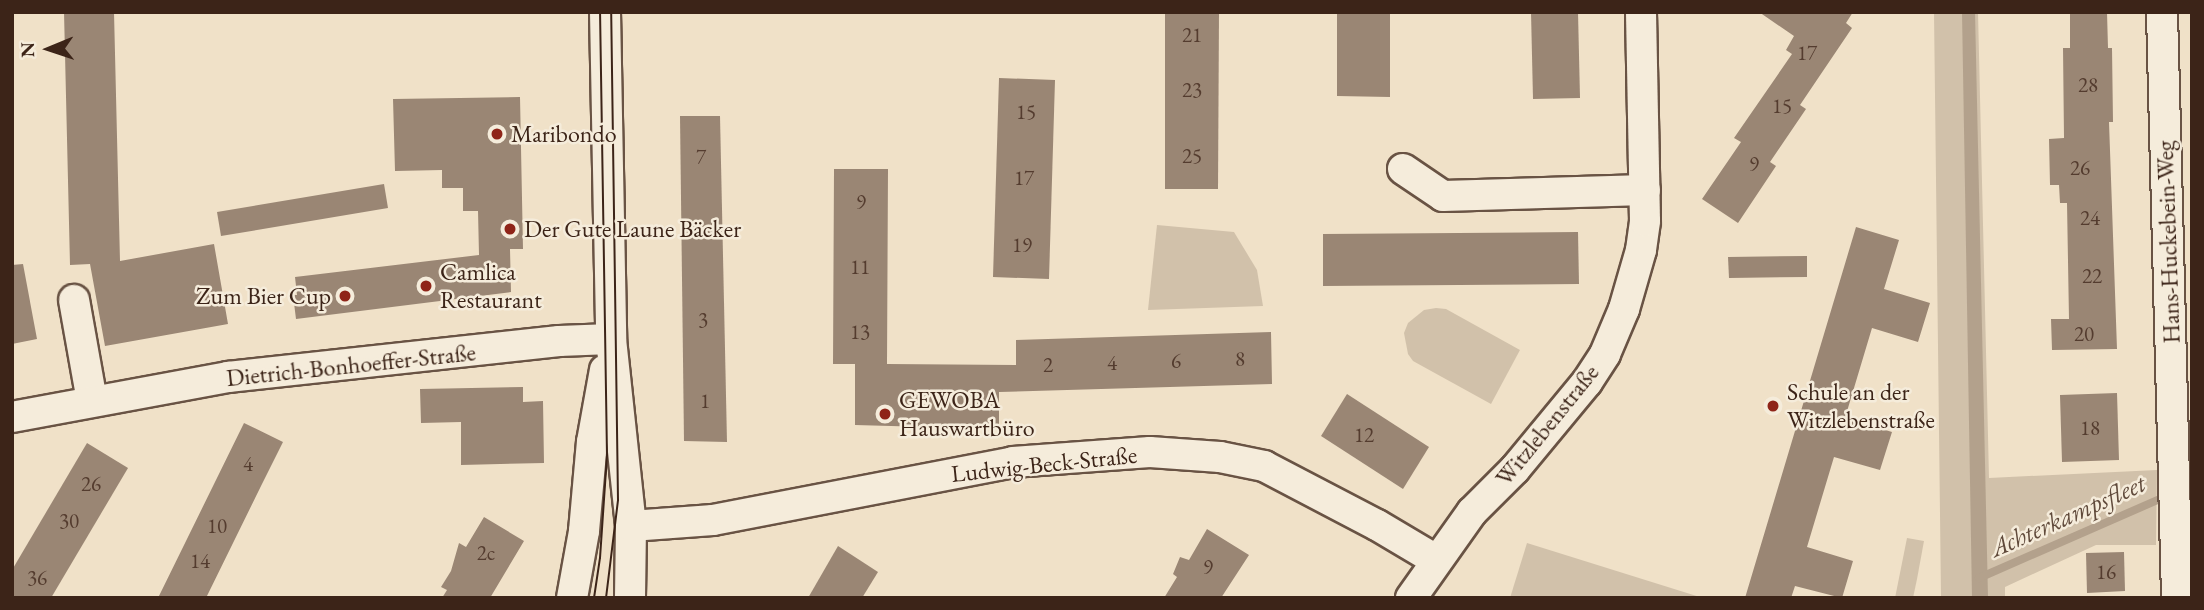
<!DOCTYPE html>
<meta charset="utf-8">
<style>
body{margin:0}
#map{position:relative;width:2204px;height:610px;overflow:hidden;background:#f0e1c8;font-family:"EB Garamond",serif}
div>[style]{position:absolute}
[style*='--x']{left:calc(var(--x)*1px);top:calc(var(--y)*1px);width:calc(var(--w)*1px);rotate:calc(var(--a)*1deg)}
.green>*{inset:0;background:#d1c1aa}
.water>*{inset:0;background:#b3a18c}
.stream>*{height:8px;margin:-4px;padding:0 4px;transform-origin:4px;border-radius:4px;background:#b3a18c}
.building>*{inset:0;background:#9a8674}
.roads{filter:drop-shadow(2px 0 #695344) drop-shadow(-2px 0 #695344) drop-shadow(0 2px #695344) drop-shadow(0 -2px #695344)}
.street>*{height:30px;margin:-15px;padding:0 15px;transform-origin:15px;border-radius:15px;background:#f5ecdb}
.tram>*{height:2px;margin:-1px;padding:0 1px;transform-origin:1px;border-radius:1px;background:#3c2418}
.dots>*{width:19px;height:19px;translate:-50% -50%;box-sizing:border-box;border:4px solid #f5ecdb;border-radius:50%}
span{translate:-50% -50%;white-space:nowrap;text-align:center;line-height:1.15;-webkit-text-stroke:5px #f5ecdb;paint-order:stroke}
.number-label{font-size:21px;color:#543c2f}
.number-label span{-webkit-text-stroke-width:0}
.poi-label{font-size:24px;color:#3c2418}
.left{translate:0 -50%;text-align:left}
.right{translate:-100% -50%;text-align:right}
.street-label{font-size:24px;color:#3c2418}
.water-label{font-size:26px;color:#604a3b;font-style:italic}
.frame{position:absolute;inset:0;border:14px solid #3c2418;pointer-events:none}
.north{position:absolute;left:14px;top:14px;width:70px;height:70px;-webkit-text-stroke:5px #f5ecdb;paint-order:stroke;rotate:268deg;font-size:19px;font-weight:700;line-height:28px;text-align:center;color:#3c2418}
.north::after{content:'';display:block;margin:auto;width:24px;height:32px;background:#3c2418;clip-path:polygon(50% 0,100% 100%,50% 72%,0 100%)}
</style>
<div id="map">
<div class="green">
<div style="clip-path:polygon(1934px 12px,1978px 12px,1989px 478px,2157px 470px,2156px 545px,2096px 545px,2005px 587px,2005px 598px,1941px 598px)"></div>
<div style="clip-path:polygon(1157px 225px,1234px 232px,1257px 270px,1263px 306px,1148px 310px)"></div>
<div style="clip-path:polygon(1436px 308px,1446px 309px,1520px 350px,1491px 404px,1413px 361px,1408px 354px,1404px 333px,1408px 323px,1424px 310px)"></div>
<div style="clip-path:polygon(1907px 538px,1924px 541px,1917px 579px,1913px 598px,1895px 598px)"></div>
<div style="clip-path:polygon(1527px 543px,1703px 598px,1510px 598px)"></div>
</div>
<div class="water">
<div style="clip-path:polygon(1962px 12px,1975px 12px,1988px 598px,1972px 598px)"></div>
</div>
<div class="stream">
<div style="--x:1979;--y:578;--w:207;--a:-23.6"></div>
</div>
<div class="building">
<div style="clip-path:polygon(64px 12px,114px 12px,120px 261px,214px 244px,228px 324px,105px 346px,90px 264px,70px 265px)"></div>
<div style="clip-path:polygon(1165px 12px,1219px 12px,1218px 189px,1165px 189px)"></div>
<div style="clip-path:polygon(1337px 12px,1390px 12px,1390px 97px,1337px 96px)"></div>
<div style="clip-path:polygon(1531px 12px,1578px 12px,1580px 98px,1533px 99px)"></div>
<div style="clip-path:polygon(1759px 12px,1853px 12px,1846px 23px,1852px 28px,1800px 105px,1806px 109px,1770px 162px,1776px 166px,1738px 223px,1702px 199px,1741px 142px,1734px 138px,1792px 54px,1786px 50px,1794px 36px)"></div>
<div style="clip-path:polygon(2070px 12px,2107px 12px,2108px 48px,2112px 48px,2113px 122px,2109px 122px,2117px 349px,2052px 350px,2051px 319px,2069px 319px,2067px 203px,2060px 203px,2059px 185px,2050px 185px,2049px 139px,2064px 138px,2063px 48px,2070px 48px)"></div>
<div style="clip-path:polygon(999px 78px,1055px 80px,1049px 279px,993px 277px)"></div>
<div style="clip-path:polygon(520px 97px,523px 249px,510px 249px,511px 292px,296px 319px,293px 295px,297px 295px,295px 277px,479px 255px,478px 211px,463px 211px,463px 188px,442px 188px,442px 170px,395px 171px,393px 99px)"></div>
<div style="clip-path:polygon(680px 116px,720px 116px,727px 442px,684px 441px)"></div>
<div style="clip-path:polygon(834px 169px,888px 169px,887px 364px,1016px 365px,1016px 340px,1271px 332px,1272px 384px,999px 392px,999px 429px,855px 425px,855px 364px,833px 364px)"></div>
<div style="clip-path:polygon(384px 184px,388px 208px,221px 236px,217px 212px)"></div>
<div style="clip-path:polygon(1856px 227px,1899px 240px,1884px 289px,1930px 303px,1918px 342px,1872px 328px,1845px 418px,1892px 432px,1880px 470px,1834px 457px,1807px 547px,1853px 561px,1842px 598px,1795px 586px,1791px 598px,1745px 598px)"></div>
<div style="clip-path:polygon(1578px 232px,1579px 284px,1323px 286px,1323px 234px)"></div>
<div style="clip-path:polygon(1807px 256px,1807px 277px,1729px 278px,1728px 257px)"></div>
<div style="clip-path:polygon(23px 264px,37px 339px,12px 344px,12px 265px)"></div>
<div style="clip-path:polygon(523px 387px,523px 402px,543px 401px,544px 463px,461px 465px,461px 422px,421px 423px,420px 389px)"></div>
<div style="clip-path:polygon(2117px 393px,2119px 460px,2062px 462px,2060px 395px)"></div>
<div style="clip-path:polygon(1347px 394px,1429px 447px,1403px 489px,1321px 436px)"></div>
<div style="clip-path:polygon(244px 423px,283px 442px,262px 484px,206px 598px,158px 598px)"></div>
<div style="clip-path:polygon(87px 443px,128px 468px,51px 598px,12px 598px,12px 570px)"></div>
<div style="clip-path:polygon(484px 517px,524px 541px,490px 598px,442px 598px,447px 590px,441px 587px,451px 571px,459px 543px,466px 547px)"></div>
<div style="clip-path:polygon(1207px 529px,1249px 555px,1221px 598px,1164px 598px,1177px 577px,1173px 574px,1180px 557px,1189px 560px)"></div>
<div style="clip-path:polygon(838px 546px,878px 572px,862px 598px,808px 598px)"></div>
<div style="clip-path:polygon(2124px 552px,2125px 591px,2087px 593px,2086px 553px)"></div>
</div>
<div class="roads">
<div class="street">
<div style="--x:605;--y:12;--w:327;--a:88.9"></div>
<div style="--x:611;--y:339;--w:188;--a:83.9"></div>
<div style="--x:631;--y:526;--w:72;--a:90.8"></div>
<div style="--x:2162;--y:12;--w:586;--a:88.53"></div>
<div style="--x:1403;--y:169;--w:48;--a:34"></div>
<div style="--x:1443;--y:196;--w:202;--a:-1.7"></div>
<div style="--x:74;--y:300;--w:103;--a:79.9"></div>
<div style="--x:12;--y:417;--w:220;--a:-10.5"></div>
<div style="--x:228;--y:377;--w:333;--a:-6.2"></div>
<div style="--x:559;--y:341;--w:52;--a:-2.2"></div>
<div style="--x:631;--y:526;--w:82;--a:-4.2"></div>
<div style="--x:713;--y:520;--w:306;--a:-10.9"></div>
<div style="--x:1013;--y:462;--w:137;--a:-4.2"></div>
<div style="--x:1150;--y:452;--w:70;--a:4.1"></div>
<div style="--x:1220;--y:457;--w:45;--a:11.6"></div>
<div style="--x:1264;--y:466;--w:127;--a:27.6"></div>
<div style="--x:1377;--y:525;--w:69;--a:30.7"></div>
<div style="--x:572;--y:598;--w:68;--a:-79.8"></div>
<div style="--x:584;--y:531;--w:89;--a:-84.9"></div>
<div style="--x:592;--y:442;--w:73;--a:-79.8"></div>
<div style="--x:1411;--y:598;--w:105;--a:-54.7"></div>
<div style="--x:1472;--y:512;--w:61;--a:-45"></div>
<div style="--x:1515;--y:469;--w:113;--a:-50.4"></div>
<div style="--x:1587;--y:382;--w:33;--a:-57"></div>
<div style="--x:1605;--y:354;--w:49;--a:-67.1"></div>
<div style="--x:1624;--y:309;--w:61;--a:-73.9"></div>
<div style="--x:1641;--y:250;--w:29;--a:-82"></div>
<div style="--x:1645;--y:221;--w:209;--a:-91.1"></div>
</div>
</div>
<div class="tram">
<div style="--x:594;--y:598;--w:40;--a:-81.5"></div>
<div style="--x:600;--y:558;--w:103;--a:-86.1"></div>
<div style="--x:607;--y:455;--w:443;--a:-90.9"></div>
<div style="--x:606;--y:598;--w:99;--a:-83"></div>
<div style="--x:618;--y:500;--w:488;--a:-90.8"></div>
</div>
<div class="dots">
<div style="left:497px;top:134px;background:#8f2418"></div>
<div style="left:510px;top:229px;background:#8f2418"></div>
<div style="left:426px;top:286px;background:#8f2418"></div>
<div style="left:345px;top:296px;background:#8f2418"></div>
<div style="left:1773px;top:406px;background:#8f2418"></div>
<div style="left:885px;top:414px;background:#8f2418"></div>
</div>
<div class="number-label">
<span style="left:1192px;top:35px">21</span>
<span style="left:1807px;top:53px">17</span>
<span style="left:2088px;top:85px">28</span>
<span style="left:1192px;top:90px">23</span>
<span style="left:1782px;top:106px">15</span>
<span style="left:1026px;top:112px">15</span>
<span style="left:1192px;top:156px">25</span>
<span style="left:701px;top:157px">7</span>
<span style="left:1754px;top:164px">9</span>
<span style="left:2080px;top:168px">26</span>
<span style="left:1024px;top:178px">17</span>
<span style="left:861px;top:202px">9</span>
<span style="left:2090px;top:218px">24</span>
<span style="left:1022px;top:245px">19</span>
<span style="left:860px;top:267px">11</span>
<span style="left:2092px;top:276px">22</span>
<span style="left:703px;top:320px">3</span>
<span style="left:860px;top:332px">13</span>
<span style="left:2084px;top:334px">20</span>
<span style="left:1240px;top:359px">8</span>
<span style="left:1176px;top:361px">6</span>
<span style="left:1112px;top:363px">4</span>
<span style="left:1048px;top:365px">2</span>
<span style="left:705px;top:401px">1</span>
<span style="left:2090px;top:428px">18</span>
<span style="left:1364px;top:435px">12</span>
<span style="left:248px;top:464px">4</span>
<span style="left:91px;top:484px">26</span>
<span style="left:69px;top:521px">30</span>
<span style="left:217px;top:526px">10</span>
<span style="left:486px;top:553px">2c</span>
<span style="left:200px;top:561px">14</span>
<span style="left:1208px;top:567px">9</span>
<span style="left:2106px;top:572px">16</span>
<span style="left:37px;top:578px">36</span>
</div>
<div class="poi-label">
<span class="left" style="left:511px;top:134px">Maribondo</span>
<span class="left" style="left:524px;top:229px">Der Gute Laune Bäcker</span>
<span class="left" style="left:440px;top:286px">Camlica<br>Restaurant</span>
<span class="right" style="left:331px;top:296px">Zum Bier Cup</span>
<span class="left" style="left:1787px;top:406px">Schule an der<br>Witzlebenstraße</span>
<span class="left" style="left:899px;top:414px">GEWOBA<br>Hauswartbüro</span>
</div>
<div class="street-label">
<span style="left:2168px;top:242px;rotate:-92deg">Hans-Huckebein-Weg</span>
<span style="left:351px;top:365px;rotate:-6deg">Dietrich-Bonhoeffer-Straße</span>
<span style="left:1547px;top:425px;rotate:-51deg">Witzlebenstraße</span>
<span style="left:1044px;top:464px;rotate:-6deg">Ludwig-Beck-Straße</span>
</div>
<div class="water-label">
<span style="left:2068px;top:516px;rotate:-24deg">Achterkampsfleet</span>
</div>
<div class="frame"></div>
<div class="north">N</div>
</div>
